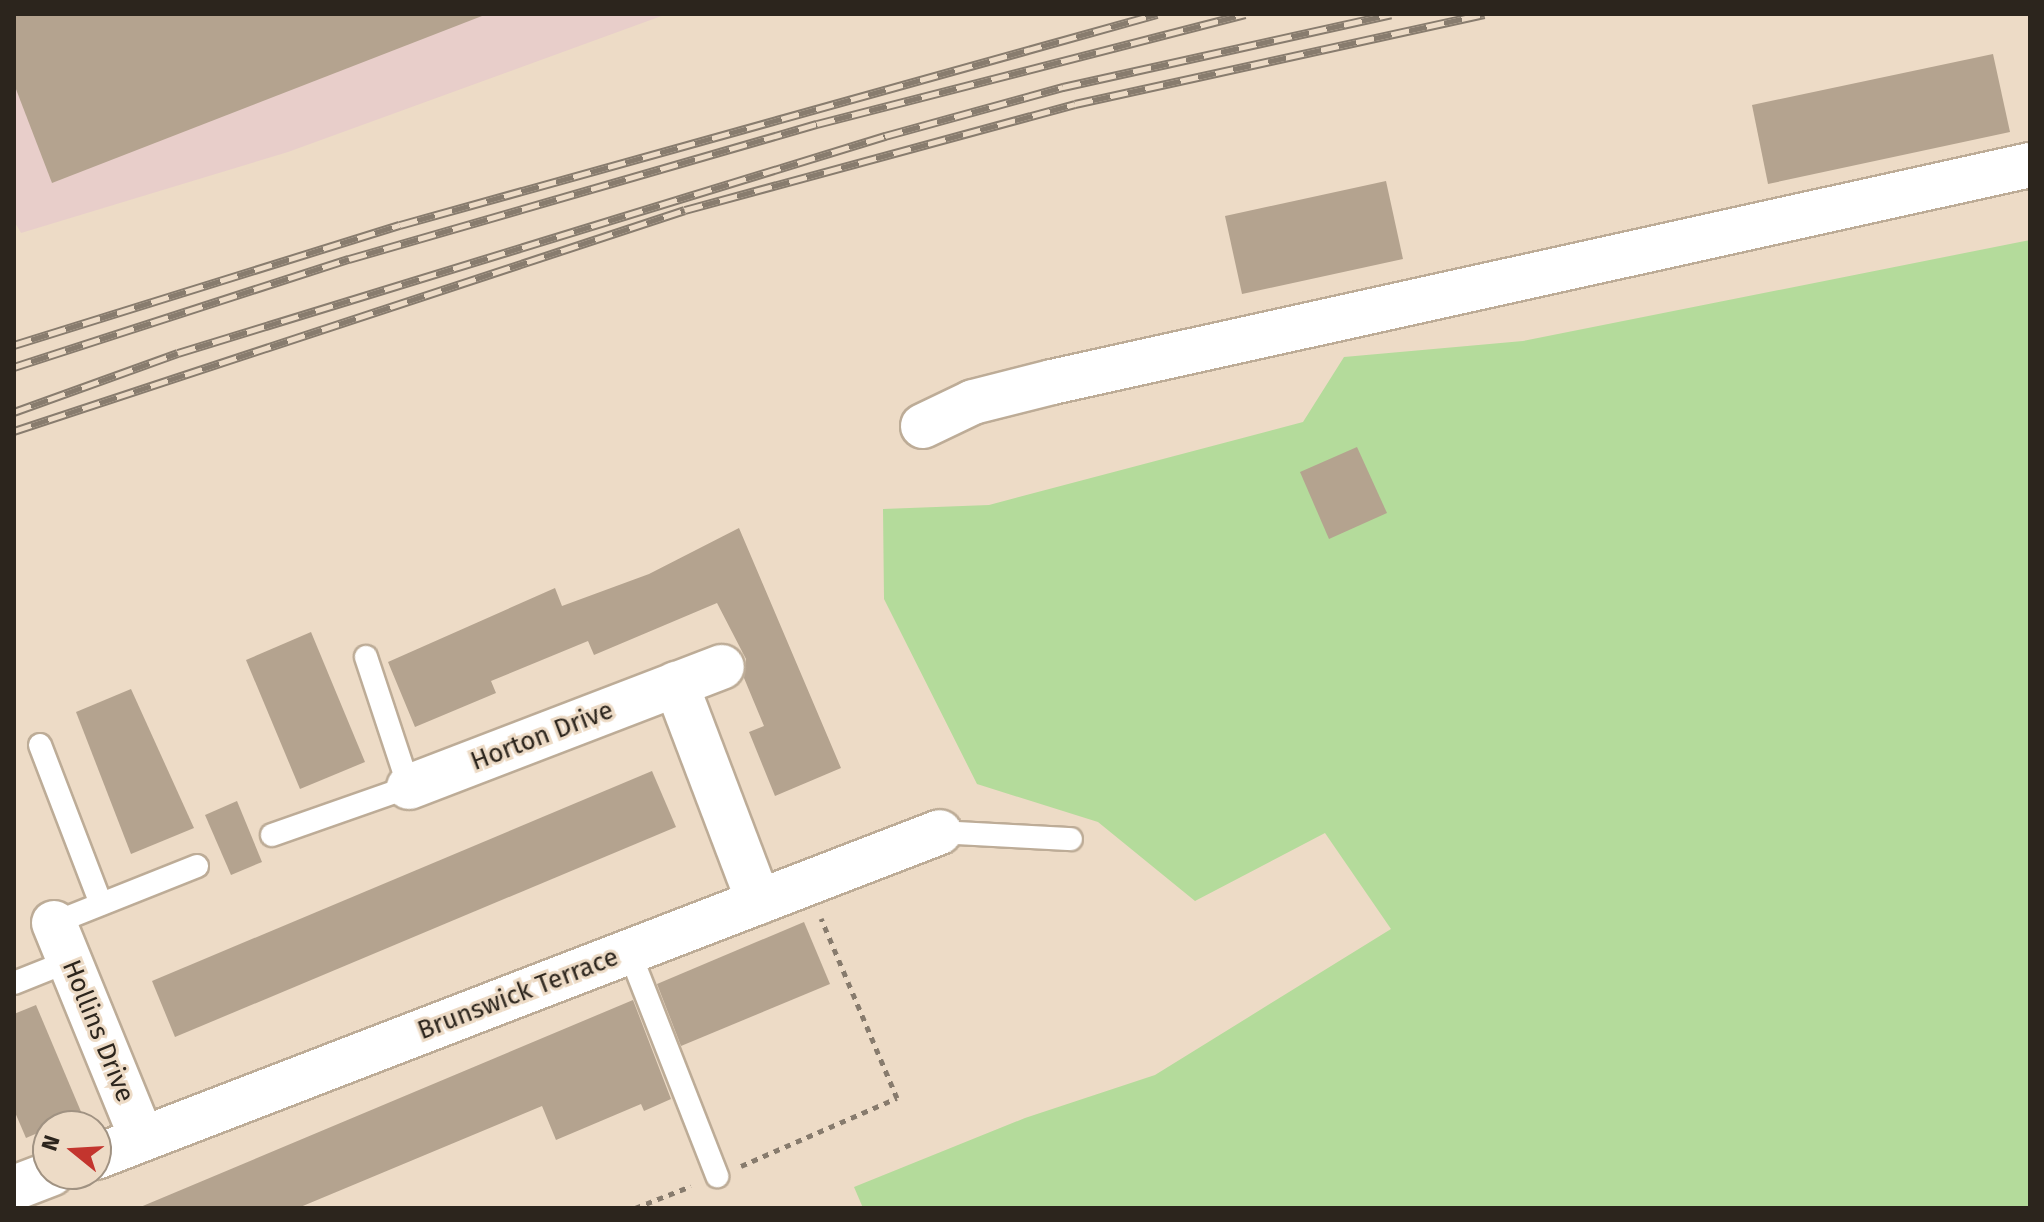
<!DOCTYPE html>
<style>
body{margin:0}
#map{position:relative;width:2044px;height:1222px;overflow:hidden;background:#eddbc6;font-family:"Fira Sans",sans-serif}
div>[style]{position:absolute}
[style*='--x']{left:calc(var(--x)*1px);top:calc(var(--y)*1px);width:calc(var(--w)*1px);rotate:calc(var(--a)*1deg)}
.commercial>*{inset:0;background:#e8ceca}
.green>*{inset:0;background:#b4db9b}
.building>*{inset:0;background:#b4a38f}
.path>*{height:5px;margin-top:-2.5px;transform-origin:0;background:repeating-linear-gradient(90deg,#877b6d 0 6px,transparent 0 12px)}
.roads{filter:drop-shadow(2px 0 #bdac97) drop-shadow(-2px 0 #bdac97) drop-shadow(0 2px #bdac97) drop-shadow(0 -2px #bdac97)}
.service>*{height:22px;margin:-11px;padding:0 11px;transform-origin:11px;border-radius:11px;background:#fff}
.minor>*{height:44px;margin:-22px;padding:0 22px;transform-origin:22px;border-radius:22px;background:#fff}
.rail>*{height:9px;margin-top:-4.5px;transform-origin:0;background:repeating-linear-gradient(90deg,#eddbc6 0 18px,#887c6e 0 36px);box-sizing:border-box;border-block:2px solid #887c6e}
span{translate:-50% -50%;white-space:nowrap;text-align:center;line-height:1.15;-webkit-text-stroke:6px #eddbc6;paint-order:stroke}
.street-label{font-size:26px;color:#2c251d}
.frame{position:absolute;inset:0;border:16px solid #2c251d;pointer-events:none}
.north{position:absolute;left:32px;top:1110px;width:80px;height:80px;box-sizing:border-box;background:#eddbc6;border:2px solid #a09282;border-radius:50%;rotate:288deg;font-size:22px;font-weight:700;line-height:32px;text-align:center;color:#2c251d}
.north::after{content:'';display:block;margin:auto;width:28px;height:36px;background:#c3352e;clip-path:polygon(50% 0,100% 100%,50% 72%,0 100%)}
</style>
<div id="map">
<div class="commercial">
<div style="clip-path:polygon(14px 14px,667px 14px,288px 152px,21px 233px,14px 221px)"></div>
</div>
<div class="green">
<div style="clip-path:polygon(2030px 240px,2030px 1208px,863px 1208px,854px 1187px,1025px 1118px,1155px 1075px,1391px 929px,1325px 833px,1195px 901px,1098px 822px,977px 784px,884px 599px,883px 509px,989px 505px,1303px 422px,1344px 357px,1523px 341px)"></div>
</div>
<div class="building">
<div style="clip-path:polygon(14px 14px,481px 14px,482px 16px,52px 183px,14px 84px)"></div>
<div style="clip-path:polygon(1993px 54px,2010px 132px,1768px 184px,1752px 105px)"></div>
<div style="clip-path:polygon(1386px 181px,1403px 259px,1242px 294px,1225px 216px)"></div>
<div style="clip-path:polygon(1357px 447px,1387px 513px,1329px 539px,1300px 472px)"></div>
<div style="clip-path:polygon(739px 528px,841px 768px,775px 796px,749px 732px,764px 726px,744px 678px,746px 659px,717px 603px,594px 655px,588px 641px,491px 681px,496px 693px,415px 727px,388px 662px,555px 588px,562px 606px,649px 574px)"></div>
<div style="clip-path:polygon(311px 632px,365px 762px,300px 789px,246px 660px)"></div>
<div style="clip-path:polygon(131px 689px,194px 828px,131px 854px,76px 712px)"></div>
<div style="clip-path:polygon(652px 771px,676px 827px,175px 1037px,152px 981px)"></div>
<div style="clip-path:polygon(237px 801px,262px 862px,231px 875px,205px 815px)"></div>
<div style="clip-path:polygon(804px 922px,830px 984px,681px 1046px,657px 984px)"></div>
<div style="clip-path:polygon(633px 1000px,671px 1099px,644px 1111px,641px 1104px,556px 1140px,542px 1106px,298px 1208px,138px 1208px)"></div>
<div style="clip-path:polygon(36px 1005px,82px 1114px,26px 1138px,14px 1110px,14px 1014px)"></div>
</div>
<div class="path">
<div style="--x:741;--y:1166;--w:170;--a:-23.6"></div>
<div style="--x:897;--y:1098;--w:195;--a:-112.9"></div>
<div style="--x:635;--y:1208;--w:60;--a:-21.4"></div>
</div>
<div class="roads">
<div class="service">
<div style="--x:40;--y:745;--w:170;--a:69"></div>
<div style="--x:940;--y:832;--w:131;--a:3.1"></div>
<div style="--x:272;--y:835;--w:145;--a:-19.3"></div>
<div style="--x:409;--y:787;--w:137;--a:-108.3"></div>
<div style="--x:54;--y:923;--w:154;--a:-21.7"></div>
<div style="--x:629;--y:951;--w:242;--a:68.6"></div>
<div style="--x:14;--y:983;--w:59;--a:-21.8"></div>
</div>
<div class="minor">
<div style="--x:923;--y:426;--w:55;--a:-25.6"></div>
<div style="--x:973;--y:402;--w:81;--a:-14.2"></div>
<div style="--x:1052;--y:382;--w:1002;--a:-12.51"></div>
<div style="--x:676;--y:684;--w:233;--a:69.2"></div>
<div style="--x:409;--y:787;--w:335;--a:-21"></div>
<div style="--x:54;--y:923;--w:233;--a:67.8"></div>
<div style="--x:96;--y:1157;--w:904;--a:-21.06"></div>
<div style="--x:14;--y:1188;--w:40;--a:-21"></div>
</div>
</div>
<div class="rail">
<div style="--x:14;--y:345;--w:404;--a:-17.3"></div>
<div style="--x:400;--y:225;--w:786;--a:-15.57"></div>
<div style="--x:14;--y:367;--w:352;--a:-17.9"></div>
<div style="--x:349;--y:259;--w:487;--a:-16.1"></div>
<div style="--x:817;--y:124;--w:442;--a:-14.4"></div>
<div style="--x:14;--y:412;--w:174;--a:-19.8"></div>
<div style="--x:178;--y:353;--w:740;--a:-17.06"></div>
<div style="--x:885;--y:136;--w:185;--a:-15.4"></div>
<div style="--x:1063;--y:87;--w:336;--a:-12.5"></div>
<div style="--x:14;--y:431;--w:706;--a:-18.23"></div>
<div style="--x:685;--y:210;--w:404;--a:-15.2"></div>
<div style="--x:1075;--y:104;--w:419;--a:-12.4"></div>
</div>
<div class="street-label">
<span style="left:542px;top:736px;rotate:-21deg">Horton Drive</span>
<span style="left:518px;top:994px;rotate:-21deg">Brunswick Terrace</span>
<span style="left:98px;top:1031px;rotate:68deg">Hollins Drive</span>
</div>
<div class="frame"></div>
<div class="north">N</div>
</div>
